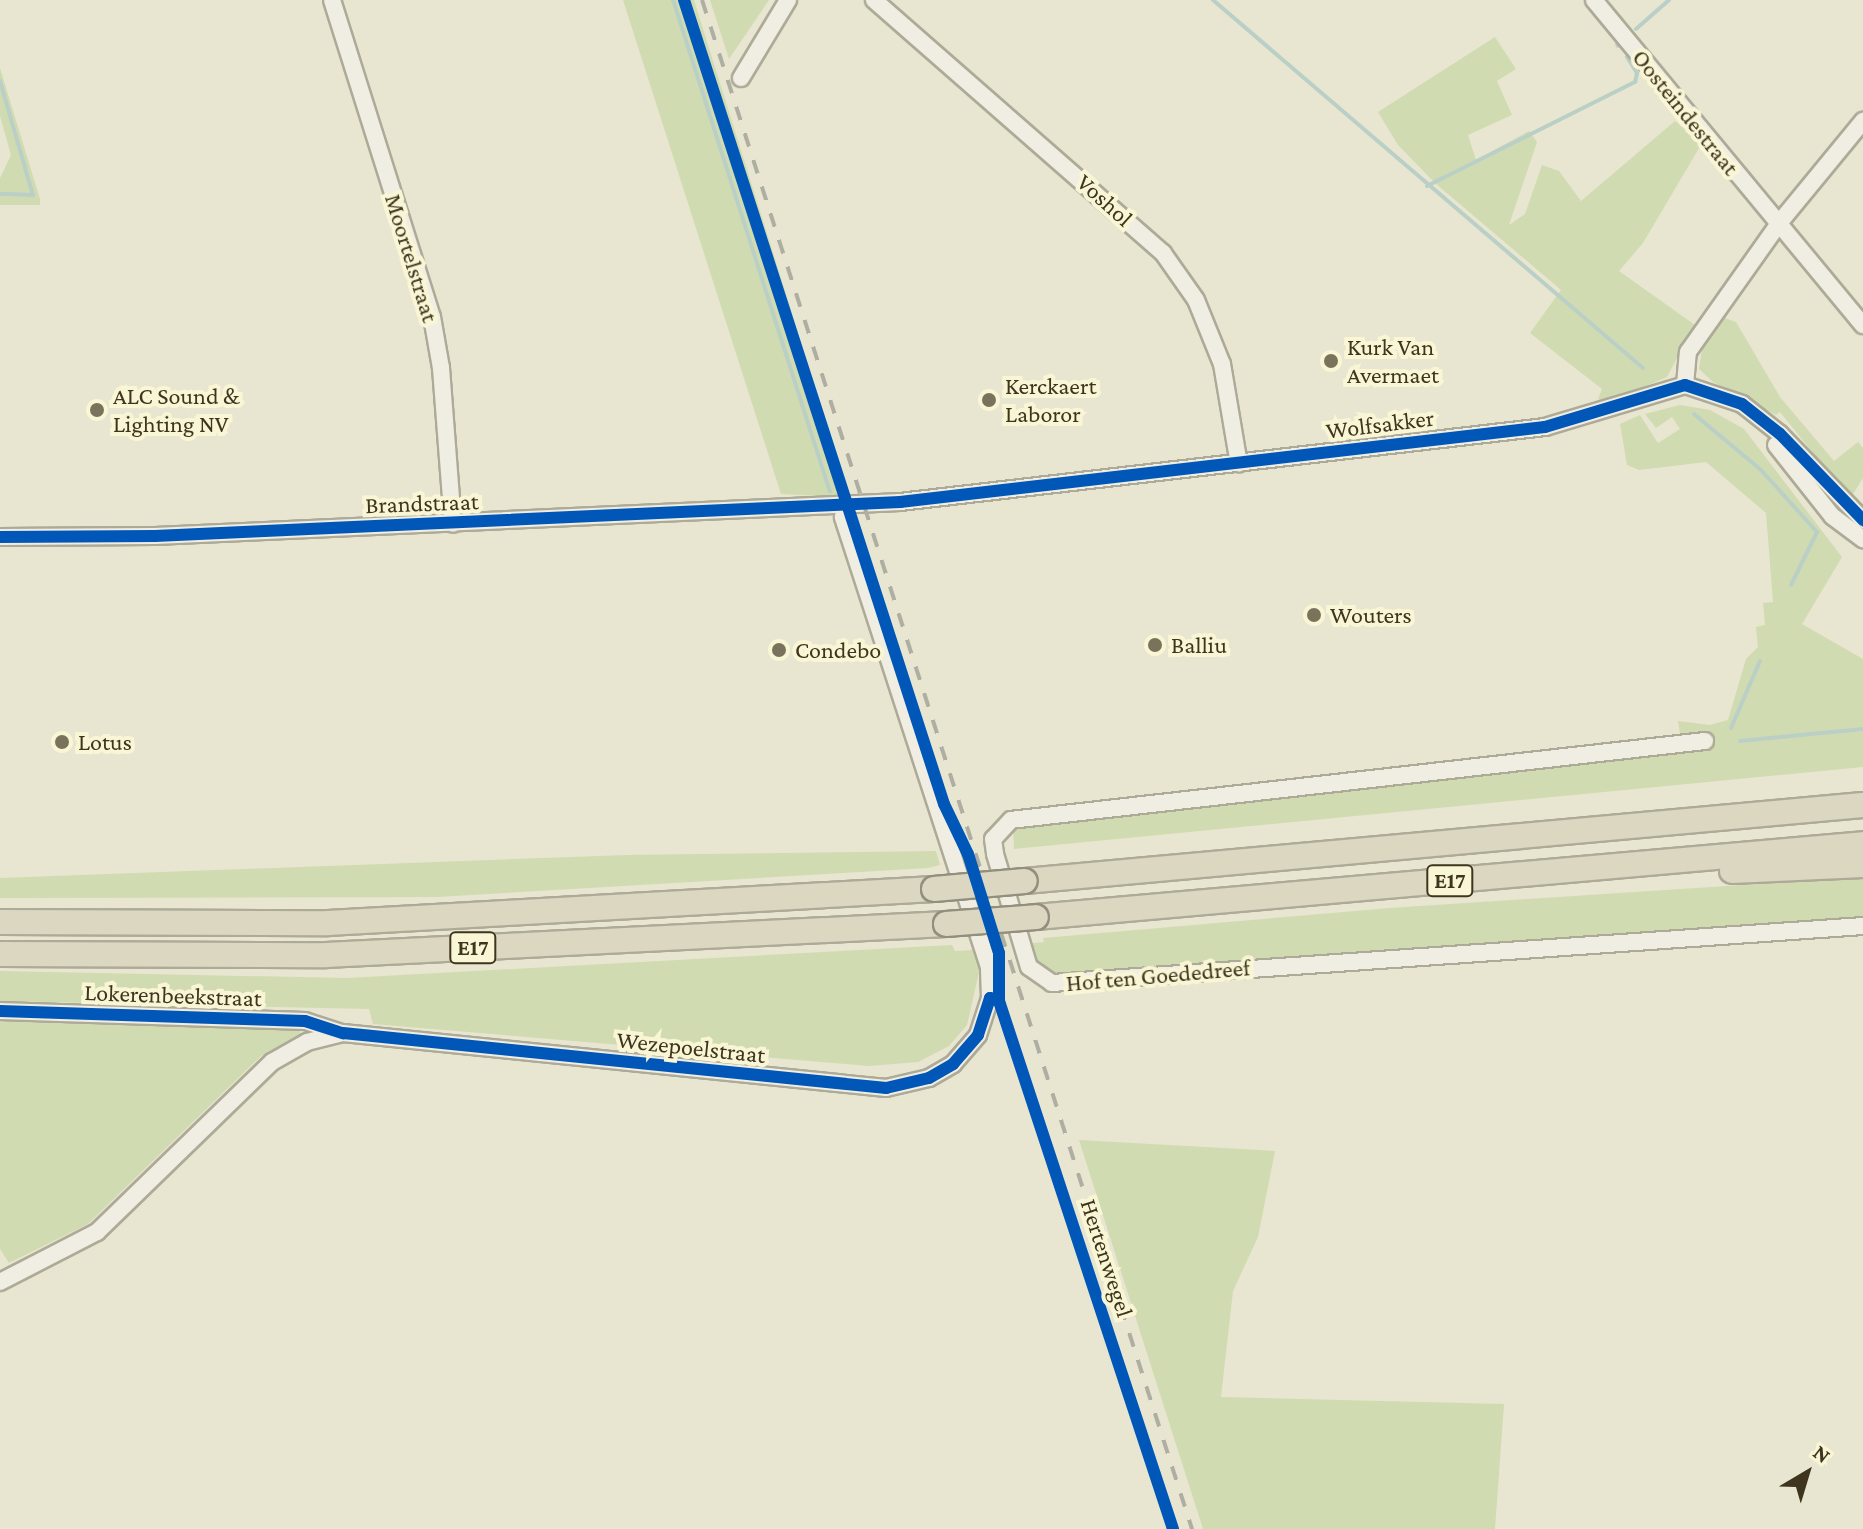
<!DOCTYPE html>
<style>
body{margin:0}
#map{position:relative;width:1863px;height:1529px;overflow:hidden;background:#e8e6d0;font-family:"Crimson Pro",serif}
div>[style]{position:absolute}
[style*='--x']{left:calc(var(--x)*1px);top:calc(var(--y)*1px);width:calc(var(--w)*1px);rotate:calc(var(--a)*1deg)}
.green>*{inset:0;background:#d1dbb1}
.stream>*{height:4px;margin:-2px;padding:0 2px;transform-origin:2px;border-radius:2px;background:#bad0c7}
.roads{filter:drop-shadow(2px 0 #aeaa98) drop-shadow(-2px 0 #aeaa98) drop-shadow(0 2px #aeaa98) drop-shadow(0 -2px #aeaa98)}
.minor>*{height:16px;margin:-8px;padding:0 8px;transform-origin:8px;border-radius:8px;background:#f0eee2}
.highway>*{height:24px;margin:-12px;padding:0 12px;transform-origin:12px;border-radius:12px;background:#dbd7c0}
.rail>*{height:4px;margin-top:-2px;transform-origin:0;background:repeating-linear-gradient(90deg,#afaea2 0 14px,transparent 0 28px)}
.bridges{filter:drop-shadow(2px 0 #938f7f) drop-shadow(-2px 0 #938f7f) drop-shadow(0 2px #938f7f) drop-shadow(0 -2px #938f7f)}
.highway-bridge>*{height:24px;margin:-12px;padding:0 12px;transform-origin:12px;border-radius:12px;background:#dbd7c0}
.cycleway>*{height:12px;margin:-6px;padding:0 6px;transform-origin:6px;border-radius:6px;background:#0057b8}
.dots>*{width:22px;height:22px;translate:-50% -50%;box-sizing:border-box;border:4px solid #f9f6d6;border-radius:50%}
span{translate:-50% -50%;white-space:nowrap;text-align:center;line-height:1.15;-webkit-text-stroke:8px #f9f6d6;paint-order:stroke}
.shield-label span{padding:2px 6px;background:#f9f6d6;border:2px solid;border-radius:6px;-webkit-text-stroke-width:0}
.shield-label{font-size:22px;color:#3f351e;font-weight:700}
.street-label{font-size:24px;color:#3f351e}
.poi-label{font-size:24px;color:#3f351e}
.left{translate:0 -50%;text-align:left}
.north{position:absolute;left:1767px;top:1433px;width:80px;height:80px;-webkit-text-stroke:6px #f9f6d6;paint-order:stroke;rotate:38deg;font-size:22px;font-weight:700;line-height:32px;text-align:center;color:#3f351e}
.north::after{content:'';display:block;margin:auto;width:28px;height:36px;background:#3f351e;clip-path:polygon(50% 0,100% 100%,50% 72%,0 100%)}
</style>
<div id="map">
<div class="green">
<div style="clip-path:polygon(623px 0,681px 0,840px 497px,781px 494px)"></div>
<div style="clip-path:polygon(687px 0,694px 0,847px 489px,844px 489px)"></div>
<div style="clip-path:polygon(710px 0,769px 0,729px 59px)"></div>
<div style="clip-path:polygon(1495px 37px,1516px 69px,1497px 81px,1512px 115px,1468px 135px,1476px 160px,1529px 131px,1537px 142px,1509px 225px,1525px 214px,1542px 165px,1559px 171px,1581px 201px,1675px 121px,1702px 143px,1643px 243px,1619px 271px,1695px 325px,1667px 377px,1609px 402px,1598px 399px,1602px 389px,1530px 333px,1561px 290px,1435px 183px,1398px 145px,1378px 112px)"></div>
<div style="clip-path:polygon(0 68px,40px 199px,40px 205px,0 205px,0 178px,11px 155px,0 116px)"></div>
<div style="clip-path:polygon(1722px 317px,1736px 322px,1780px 397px,1834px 461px,1858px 442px,1863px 448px,1863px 478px,1850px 499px,1780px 412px,1776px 415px,1713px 382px,1699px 369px,1703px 343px)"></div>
<div style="clip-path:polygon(1680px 405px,1710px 410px,1744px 429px,1842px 557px,1802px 624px,1863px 659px,1863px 767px,1014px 849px,1013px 823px,1681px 741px,1678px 721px,1710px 725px,1728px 720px,1746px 659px,1758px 647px,1756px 627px,1765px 625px,1763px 603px,1773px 602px,1766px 513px,1706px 462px,1639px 470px,1627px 465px,1620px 424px,1640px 415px,1658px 443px,1680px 429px,1672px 417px,1656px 428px,1645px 414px)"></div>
<div style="clip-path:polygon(936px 851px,940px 865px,928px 868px,438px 897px,0 898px,0 878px,626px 855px)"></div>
<div style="clip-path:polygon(1863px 877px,1863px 920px,1044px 978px,1025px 944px,1044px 942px,1043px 938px,1390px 908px)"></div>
<div style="clip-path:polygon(952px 945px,955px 951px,974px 950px,980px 968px,967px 1025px,949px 1046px,918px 1062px,869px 1066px,373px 1024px,369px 1009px,0 1001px,0 971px,347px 978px)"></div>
<div style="clip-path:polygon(0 1019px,296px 1025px,301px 1027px,300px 1034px,261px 1056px,88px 1224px,9px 1263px,0 1249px)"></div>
<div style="clip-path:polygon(1079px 1140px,1275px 1151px,1258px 1237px,1233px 1291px,1221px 1397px,1504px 1404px,1495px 1529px,1203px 1529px)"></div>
</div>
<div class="stream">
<div style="--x:673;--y:0;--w:516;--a:72.3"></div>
<div style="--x:1213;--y:0;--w:566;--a:40.56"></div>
<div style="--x:1636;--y:29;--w:44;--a:-41.3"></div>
<div style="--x:1617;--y:44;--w:2;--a:63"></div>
<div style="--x:0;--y:81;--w:119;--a:73.9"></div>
<div style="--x:33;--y:195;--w:33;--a:-178"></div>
<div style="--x:1427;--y:186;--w:233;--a:-26.6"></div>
<div style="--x:1635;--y:82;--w:9;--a:-77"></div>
<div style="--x:1637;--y:73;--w:19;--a:-122"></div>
<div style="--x:1694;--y:414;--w:87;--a:39.9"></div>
<div style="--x:1761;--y:470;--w:84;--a:47.9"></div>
<div style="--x:1817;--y:532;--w:59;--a:116.1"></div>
<div style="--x:1731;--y:728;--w:73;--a:-66.6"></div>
<div style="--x:1740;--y:741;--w:124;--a:-5.6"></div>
</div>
<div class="roads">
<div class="minor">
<div style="--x:332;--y:0;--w:332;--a:72.5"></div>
<div style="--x:432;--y:317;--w:52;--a:80"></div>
<div style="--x:441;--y:368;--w:156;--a:85.6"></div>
<div style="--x:874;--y:0;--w:384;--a:41.2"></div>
<div style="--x:1163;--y:253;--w:57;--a:54.9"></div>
<div style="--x:1196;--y:300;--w:69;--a:67.9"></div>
<div style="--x:1222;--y:364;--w:101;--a:80.4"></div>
<div style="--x:1594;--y:0;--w:422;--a:50.4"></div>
<div style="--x:741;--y:78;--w:91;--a:-58.9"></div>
<div style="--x:1685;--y:385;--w:33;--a:-85"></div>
<div style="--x:1688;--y:352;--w:159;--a:-54.7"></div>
<div style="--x:1780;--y:222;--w:131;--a:-50.6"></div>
<div style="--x:1776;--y:445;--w:90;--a:51.7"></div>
<div style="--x:1832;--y:516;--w:39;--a:37"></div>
<div style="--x:0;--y:537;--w:155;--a:-0.4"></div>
<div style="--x:155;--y:536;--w:746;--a:-2.61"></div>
<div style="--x:900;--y:502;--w:649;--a:-6.63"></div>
<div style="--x:1545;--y:427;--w:146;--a:-16.7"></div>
<div style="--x:1685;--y:385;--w:60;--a:18.4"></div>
<div style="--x:1742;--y:404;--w:48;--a:38.3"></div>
<div style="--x:1780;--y:434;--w:120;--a:46"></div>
<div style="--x:1705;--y:741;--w:698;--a:173.51"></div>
<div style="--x:1011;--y:820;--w:26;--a:133"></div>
<div style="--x:993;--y:839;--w:15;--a:82"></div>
<div style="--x:995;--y:854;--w:118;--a:73.3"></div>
<div style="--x:1029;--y:967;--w:28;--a:35"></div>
<div style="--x:1052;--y:983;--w:813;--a:-4.02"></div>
<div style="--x:0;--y:1011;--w:305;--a:1.9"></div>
<div style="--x:305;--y:1021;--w:38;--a:18"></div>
<div style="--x:0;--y:1282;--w:109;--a:-27.3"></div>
<div style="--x:97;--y:1232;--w:244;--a:-44.2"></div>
<div style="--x:272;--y:1062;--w:40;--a:-29.7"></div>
<div style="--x:307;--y:1042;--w:37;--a:-14"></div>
<div style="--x:343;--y:1033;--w:546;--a:5.78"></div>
<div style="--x:886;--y:1088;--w:44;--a:-13.1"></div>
<div style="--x:929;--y:1078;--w:28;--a:-30"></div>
<div style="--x:953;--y:1064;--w:38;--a:-49"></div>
<div style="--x:978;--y:1035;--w:39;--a:-72"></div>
<div style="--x:990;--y:998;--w:31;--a:-92"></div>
<div style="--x:989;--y:967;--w:473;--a:-108"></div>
<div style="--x:843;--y:517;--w:13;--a:-77"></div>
</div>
<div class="highway">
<div style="--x:1732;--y:871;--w:131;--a:-2.6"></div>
<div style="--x:1025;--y:881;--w:841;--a:-5.18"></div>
<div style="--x:1036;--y:917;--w:830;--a:-5.04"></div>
<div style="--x:0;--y:922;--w:328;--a:0.2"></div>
<div style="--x:328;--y:923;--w:607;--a:-3.21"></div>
<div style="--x:0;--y:954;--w:326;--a:0.2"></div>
<div style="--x:326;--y:955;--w:621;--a:-2.86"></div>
</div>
</div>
<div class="rail">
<div style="--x:702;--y:0;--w:1606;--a:72.23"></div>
</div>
<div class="bridges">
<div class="highway-bridge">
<div style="--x:934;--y:889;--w:91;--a:-5"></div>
<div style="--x:946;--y:924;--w:90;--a:-4.4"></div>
</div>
</div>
<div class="cycleway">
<div style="--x:684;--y:0;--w:845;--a:72.08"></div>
<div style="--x:944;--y:804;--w:55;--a:64.4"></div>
<div style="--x:968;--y:854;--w:104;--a:72.6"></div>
<div style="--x:999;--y:953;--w:48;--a:90"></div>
<div style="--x:0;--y:537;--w:155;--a:-0.4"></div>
<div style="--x:155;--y:536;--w:746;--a:-2.61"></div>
<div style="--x:900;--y:502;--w:649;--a:-6.63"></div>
<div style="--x:1545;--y:427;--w:146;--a:-16.7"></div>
<div style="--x:1685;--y:385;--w:60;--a:18.4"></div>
<div style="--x:1742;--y:404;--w:48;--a:38.3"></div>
<div style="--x:1780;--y:434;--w:120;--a:46"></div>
<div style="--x:999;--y:1001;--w:556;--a:71.76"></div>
<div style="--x:0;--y:1011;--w:305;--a:1.9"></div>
<div style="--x:305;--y:1021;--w:40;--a:18"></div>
<div style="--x:343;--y:1033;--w:546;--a:5.78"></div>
<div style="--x:886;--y:1088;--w:44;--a:-13.1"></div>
<div style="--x:929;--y:1078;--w:28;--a:-30"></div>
<div style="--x:953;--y:1064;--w:38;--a:-49"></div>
<div style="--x:978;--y:1035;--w:39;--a:-72"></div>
<div style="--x:990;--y:998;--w:9;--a:18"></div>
</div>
<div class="dots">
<div style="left:1331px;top:361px;background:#7a735c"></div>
<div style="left:989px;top:400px;background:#7a735c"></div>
<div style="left:97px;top:410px;background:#7a735c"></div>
<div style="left:1314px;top:615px;background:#7a735c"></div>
<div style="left:1155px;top:645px;background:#7a735c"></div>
<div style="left:779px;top:650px;background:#7a735c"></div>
<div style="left:62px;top:742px;background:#7a735c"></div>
</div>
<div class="shield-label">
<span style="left:1450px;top:881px">E17</span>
<span style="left:473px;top:948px">E17</span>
</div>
<div class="street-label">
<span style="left:1686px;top:112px;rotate:51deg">Oosteindestraat</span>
<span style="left:1105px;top:200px;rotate:42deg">Voshol</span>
<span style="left:412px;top:258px;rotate:73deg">Moortelstraat</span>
<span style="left:1380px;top:424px;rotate:-7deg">Wolfsakker</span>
<span style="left:422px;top:503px;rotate:-2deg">Brandstraat</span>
<span style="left:1158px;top:975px;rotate:-5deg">Hof ten Goededreef</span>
<span style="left:173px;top:995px;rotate:2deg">Lokerenbeekstraat</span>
<span style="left:691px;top:1047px;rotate:6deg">Wezepoelstraat</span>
<span style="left:1107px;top:1258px;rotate:72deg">Hertenwegel</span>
</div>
<div class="poi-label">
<span class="left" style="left:1347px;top:361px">Kurk Van<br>Avermaet</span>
<span class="left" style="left:1005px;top:400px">Kerckaert<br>Laboror</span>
<span class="left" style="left:113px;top:410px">ALC Sound &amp;<br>Lighting NV</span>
<span class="left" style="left:1330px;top:615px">Wouters</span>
<span class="left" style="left:1171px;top:645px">Balliu</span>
<span class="left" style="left:795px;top:650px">Condebo</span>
<span class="left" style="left:78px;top:742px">Lotus</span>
</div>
<div class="north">N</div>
</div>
